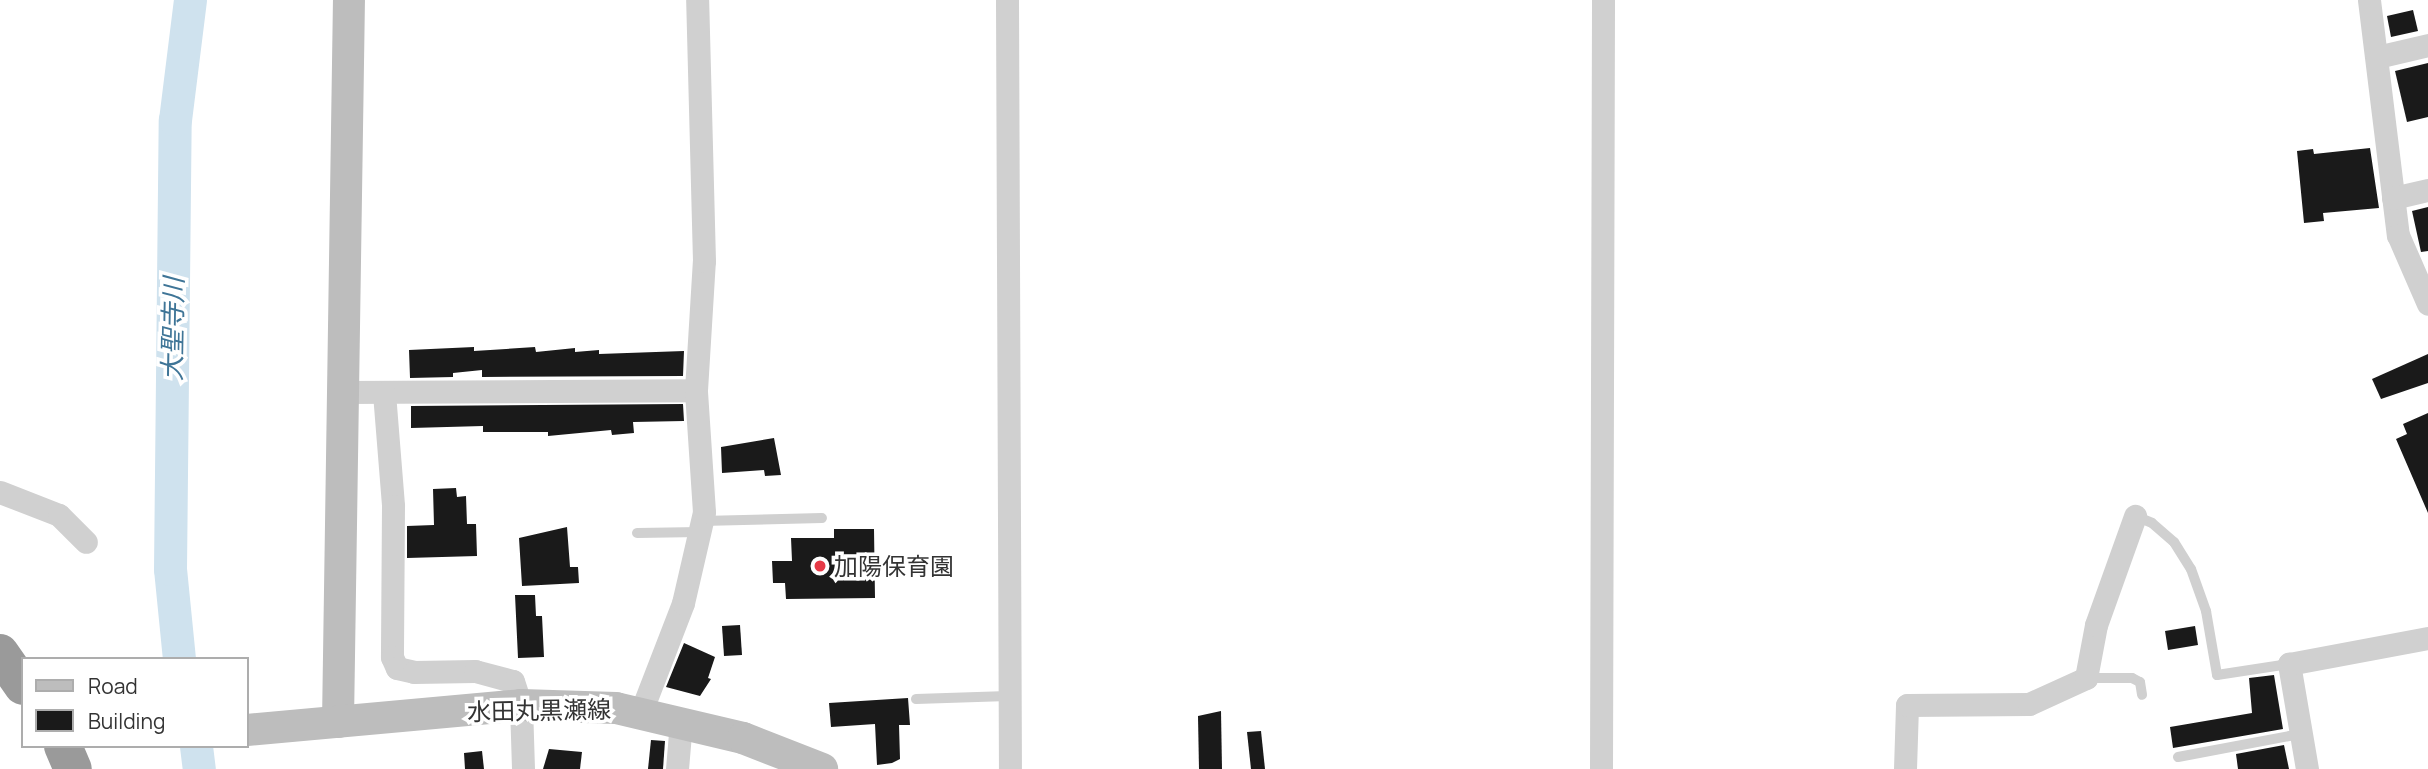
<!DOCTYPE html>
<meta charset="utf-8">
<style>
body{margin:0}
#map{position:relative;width:2428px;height:769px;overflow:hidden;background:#fff;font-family:Manrope,"Noto Sans JP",sans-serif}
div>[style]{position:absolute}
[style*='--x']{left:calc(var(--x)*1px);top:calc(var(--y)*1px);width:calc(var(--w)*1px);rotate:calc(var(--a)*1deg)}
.river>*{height:33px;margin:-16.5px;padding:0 16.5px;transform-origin:16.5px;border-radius:16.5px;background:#cfe2ee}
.building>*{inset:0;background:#1a1a1a}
.lane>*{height:10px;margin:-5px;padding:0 5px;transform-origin:5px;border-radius:5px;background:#d0d0d0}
.street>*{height:23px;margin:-11.5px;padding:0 11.5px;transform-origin:11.5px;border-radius:11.5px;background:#d0d0d0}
.secondary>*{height:32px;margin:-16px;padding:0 16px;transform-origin:16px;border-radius:16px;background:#bdbdbd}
.highway>*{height:38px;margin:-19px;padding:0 19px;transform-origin:19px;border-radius:19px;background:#9a9a9a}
.dots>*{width:19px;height:19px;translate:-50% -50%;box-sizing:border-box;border:4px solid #fff;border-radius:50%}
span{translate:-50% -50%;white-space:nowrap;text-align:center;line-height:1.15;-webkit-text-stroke:7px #fff;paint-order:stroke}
.poi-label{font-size:24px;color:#333}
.left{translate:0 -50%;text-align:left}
.street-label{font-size:24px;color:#333}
.water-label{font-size:26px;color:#3f7597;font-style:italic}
.legend{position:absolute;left:21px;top:657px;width:228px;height:91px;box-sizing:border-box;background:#fff;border:2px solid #adadad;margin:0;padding:9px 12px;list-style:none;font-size:21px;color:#333}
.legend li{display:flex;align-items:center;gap:14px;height:35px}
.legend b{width:35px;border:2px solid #adadad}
</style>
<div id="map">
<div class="river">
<div style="--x:179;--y:659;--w:90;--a:-95.7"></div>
<div style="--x:170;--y:569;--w:449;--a:-89.4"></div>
<div style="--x:175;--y:120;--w:121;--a:-82.9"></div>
<div style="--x:196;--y:746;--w:23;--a:83"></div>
</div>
<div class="building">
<div style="clip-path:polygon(2413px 10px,2418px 31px,2391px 37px,2387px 16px)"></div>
<div style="clip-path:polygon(2428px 63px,2428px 117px,2407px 122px,2395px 71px)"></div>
<div style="clip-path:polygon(2370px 148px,2379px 208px,2323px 213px,2324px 221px,2304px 223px,2297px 151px,2313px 149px,2314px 154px)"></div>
<div style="clip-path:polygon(2428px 207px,2428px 251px,2421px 252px,2412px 211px)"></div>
<div style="clip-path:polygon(474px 347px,474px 351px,535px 347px,536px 352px,575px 348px,575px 352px,599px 350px,599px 354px,684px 351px,683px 376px,482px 377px,482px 370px,453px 373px,453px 377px,410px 378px,409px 350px)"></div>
<div style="clip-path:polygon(2428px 354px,2428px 383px,2381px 399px,2372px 379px)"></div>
<div style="clip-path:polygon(683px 404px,684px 421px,633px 422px,634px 433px,612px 435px,611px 430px,548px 436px,548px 432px,483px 432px,483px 426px,411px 428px,411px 406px)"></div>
<div style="clip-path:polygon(2428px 413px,2428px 513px,2396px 439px,2407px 434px,2403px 424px)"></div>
<div style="clip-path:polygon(774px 438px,781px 475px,765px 476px,764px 470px,722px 473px,721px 447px)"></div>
<div style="clip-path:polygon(456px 488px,457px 497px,466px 496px,467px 524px,476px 524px,477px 556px,407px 558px,407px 526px,434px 525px,433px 489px)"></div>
<div style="clip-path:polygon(567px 527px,570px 567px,578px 567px,579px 583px,522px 586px,519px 538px)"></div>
<div style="clip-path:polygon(834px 529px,874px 529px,875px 598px,786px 599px,785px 583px,773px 583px,772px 561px,792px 561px,791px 538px,834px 538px)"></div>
<div style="clip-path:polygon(515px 595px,535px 595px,536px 616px,542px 616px,544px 657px,518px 658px)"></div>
<div style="clip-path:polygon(740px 625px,742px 655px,724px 656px,722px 626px)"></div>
<div style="clip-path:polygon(2195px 626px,2198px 645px,2168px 650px,2165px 631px)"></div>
<div style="clip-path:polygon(684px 643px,715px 657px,708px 678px,711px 679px,700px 696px,666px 687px)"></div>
<div style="clip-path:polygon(2274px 675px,2283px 729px,2173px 748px,2170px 727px,2252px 713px,2249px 678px)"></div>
<div style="clip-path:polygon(908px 698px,910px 725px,899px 725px,900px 759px,892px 763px,877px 765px,875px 724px,831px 727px,829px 703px)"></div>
<div style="clip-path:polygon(1221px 711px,1222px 769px,1199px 769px,1198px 716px)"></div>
<div style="clip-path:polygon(1261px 731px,1265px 769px,1251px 769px,1247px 732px)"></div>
<div style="clip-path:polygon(651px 740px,665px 741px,663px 769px,648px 769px)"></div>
<div style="clip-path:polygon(2284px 745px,2289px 769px,2238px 769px,2236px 754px)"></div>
<div style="clip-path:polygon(549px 749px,582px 752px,580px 769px,543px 769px)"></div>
<div style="clip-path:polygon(482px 751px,484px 769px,465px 769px,464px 753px)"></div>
</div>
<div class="lane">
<div style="--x:2135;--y:516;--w:18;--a:22"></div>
<div style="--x:2152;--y:523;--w:29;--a:41"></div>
<div style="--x:2174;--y:542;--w:32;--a:58"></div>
<div style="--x:2191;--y:569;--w:45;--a:70.3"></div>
<div style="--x:2206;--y:611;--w:65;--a:80.2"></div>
<div style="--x:2217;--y:675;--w:73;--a:-8.7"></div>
<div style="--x:702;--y:521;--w:120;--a:-1.4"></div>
<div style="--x:637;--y:533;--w:63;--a:-0.9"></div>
<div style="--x:2086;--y:678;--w:46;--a:0"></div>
<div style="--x:2132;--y:678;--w:9;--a:27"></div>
<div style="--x:2140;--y:682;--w:13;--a:81"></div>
<div style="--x:916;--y:699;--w:92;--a:-1.9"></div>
<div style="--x:2178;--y:757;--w:124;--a:-10.7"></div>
</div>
<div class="street">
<div style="--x:1007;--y:0;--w:769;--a:89.78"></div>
<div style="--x:2369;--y:0;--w:237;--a:83"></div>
<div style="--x:2398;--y:235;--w:75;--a:66.5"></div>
<div style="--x:2377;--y:57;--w:52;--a:-13.2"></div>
<div style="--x:2393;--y:198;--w:36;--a:-13"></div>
<div style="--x:343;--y:392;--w:353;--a:-0.3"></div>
<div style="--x:384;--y:393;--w:113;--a:85.4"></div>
<div style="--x:393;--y:506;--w:151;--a:90.4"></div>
<div style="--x:392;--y:657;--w:12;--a:66"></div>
<div style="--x:397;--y:668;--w:17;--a:13"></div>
<div style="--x:414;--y:672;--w:61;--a:-0.9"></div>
<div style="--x:475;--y:671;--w:39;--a:15"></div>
<div style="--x:513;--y:681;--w:25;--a:72"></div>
<div style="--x:521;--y:705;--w:64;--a:88.2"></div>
<div style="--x:0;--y:492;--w:63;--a:21.3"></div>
<div style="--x:59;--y:515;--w:38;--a:45"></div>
<div style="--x:641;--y:712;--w:117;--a:-68.9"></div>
<div style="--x:683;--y:603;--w:93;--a:-77"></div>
<div style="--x:704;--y:512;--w:122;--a:-93.8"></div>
<div style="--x:696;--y:390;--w:129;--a:-86.5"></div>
<div style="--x:704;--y:261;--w:261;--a:-91.5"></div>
<div style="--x:677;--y:769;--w:48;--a:-85.2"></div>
<div style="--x:1601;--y:769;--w:769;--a:-89.85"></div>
<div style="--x:1905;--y:769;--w:64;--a:-88.2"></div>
<div style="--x:1907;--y:705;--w:122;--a:-0.5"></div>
<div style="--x:2029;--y:704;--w:63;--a:-24.5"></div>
<div style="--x:2086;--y:678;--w:54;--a:-79.3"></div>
<div style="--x:2096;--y:625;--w:116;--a:-70.3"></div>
<div style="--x:2307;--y:769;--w:107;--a:-99.7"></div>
<div style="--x:2289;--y:664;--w:141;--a:-10.6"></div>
</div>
<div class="secondary">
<div style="--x:338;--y:722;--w:722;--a:-89.13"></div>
<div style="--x:247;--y:730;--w:275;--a:-5.2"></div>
<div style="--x:521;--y:705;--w:95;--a:1.8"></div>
<div style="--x:616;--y:708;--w:130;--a:13.3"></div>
<div style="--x:743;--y:738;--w:85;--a:21.4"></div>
</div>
<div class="highway">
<div style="--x:0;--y:653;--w:40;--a:55.1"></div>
<div style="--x:63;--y:746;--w:25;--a:67"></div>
</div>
<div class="dots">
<div style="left:820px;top:566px;background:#e63946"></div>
</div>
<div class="poi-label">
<span class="left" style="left:834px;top:566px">加陽保育園</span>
</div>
<div class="street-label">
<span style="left:539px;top:710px;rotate:-1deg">水田丸黒瀬線</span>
</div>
<div class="water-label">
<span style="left:173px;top:329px;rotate:-89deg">大聖寺川</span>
</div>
<ul class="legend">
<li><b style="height:9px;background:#bdbdbd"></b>Road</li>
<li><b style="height:19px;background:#1a1a1a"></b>Building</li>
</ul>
</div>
